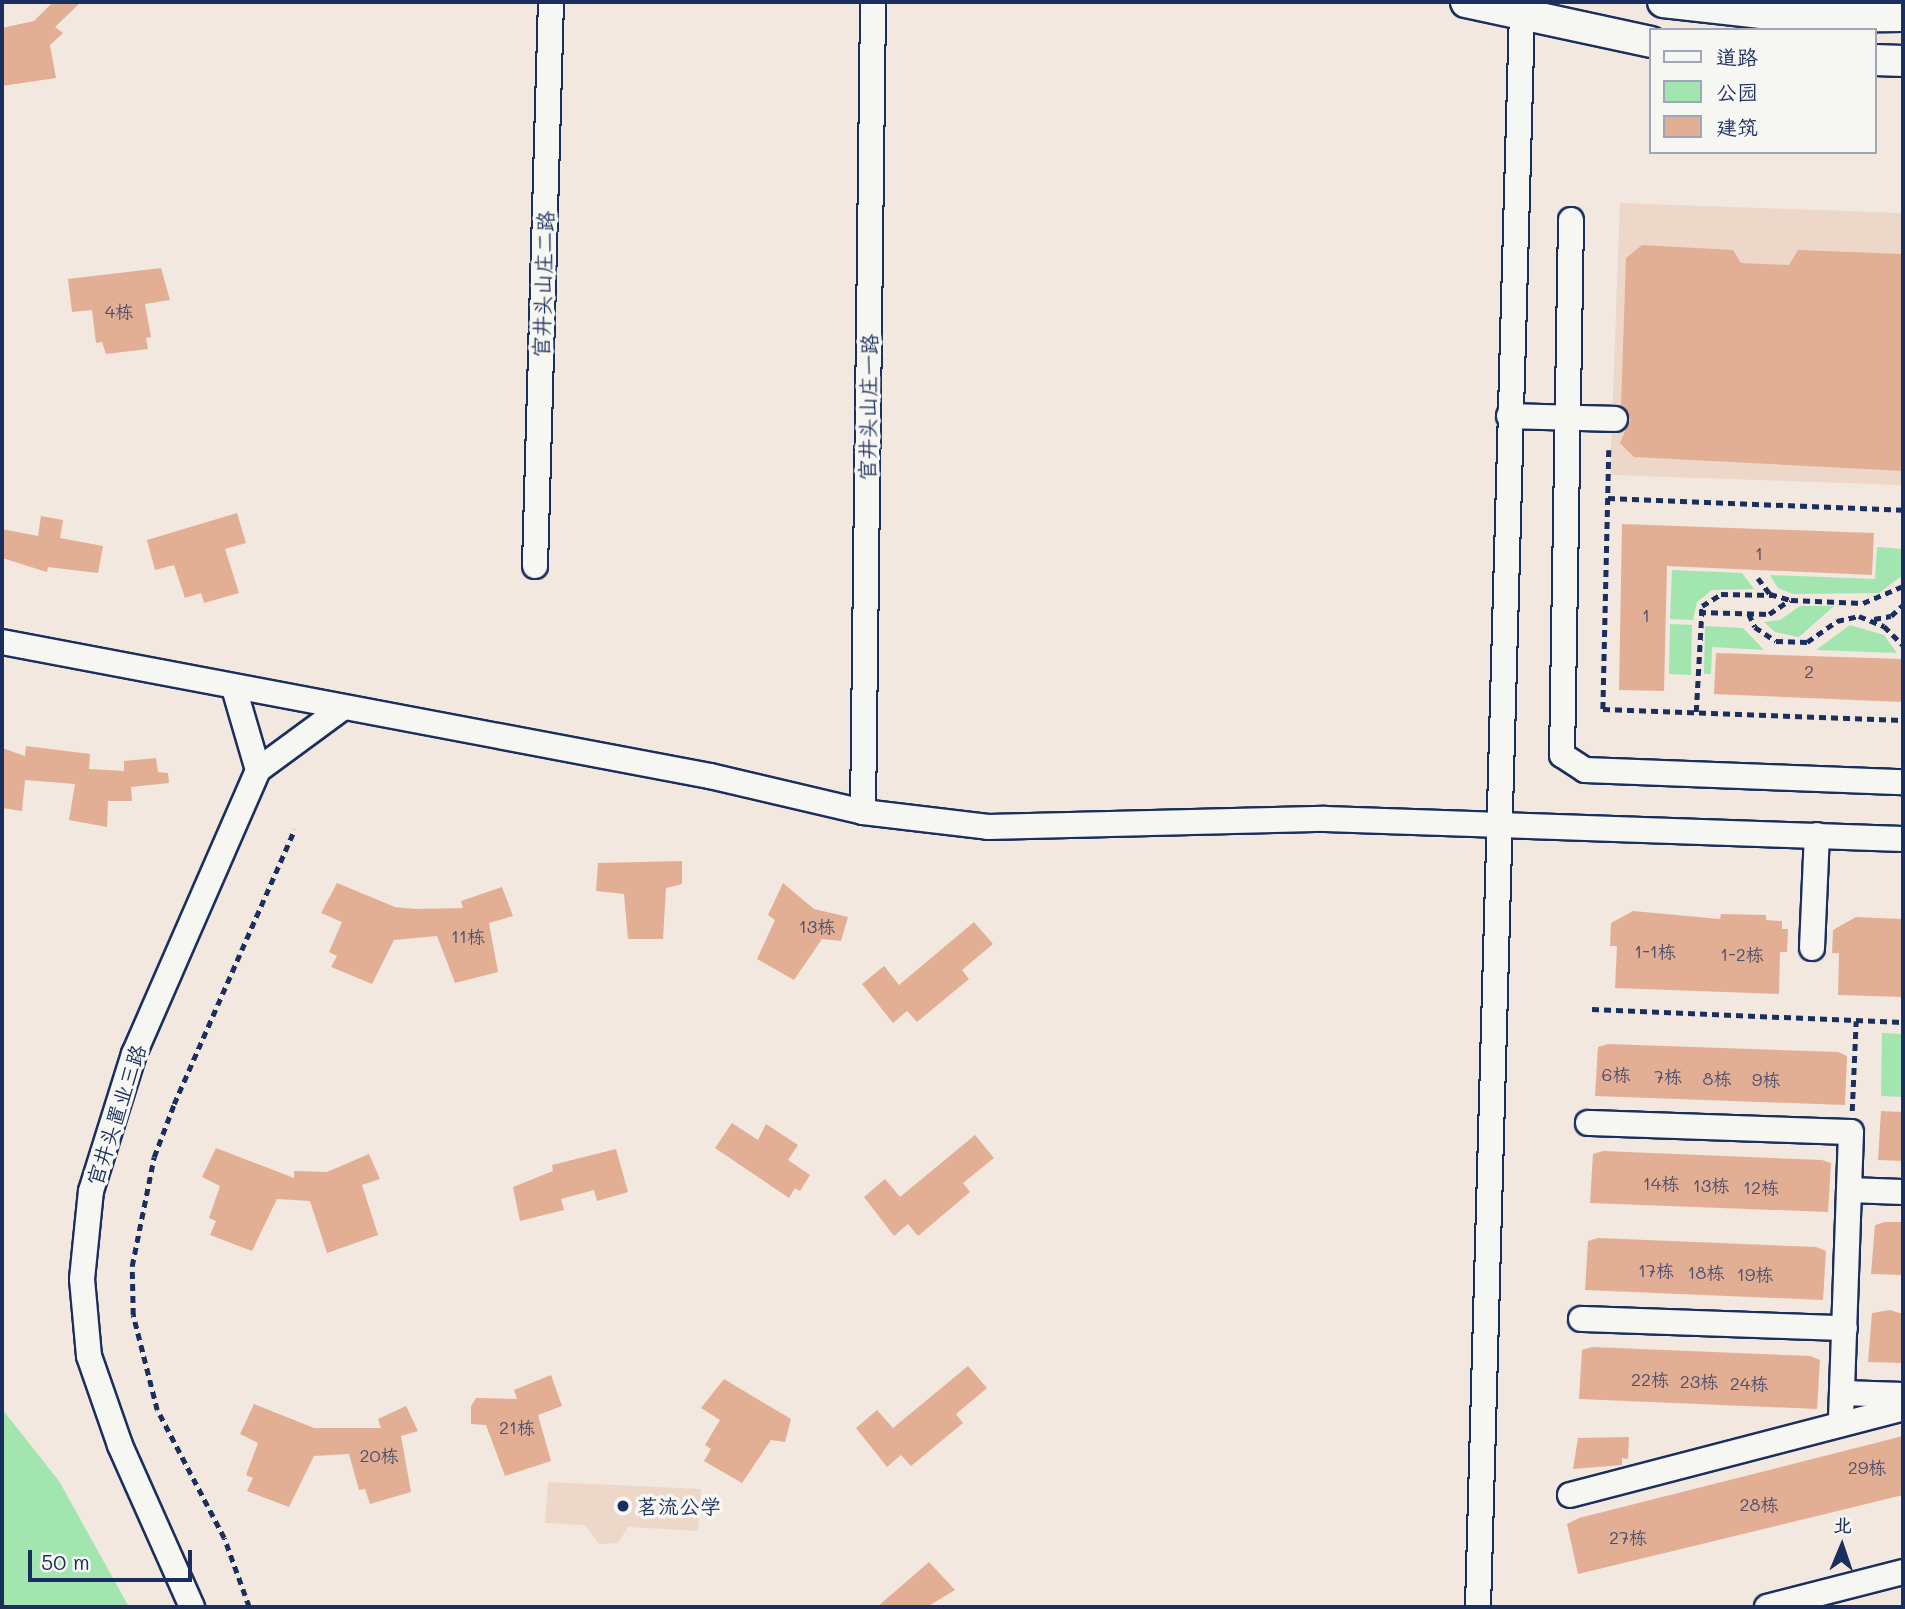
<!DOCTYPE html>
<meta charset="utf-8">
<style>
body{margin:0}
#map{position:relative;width:1905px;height:1609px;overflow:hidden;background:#f2e8df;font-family:Mali,"LXGW WenKai TC",sans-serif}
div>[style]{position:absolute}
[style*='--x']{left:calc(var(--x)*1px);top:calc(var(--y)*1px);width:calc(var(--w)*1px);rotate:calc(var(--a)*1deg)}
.built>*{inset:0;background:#edd7c9}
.green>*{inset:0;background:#a2e5af}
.building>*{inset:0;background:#e2af95}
.path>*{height:4.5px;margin-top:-2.25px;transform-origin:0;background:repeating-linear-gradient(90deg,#1b2f5e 0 7px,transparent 0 12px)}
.roads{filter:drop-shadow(2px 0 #1b2f5e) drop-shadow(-2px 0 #1b2f5e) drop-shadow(0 2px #1b2f5e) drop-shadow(0 -2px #1b2f5e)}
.minor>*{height:24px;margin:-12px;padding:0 12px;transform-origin:12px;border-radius:12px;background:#f6f6f2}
.major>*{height:30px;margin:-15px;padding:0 15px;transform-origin:15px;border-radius:15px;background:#f6f6f2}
.dots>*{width:19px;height:19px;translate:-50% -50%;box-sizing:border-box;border:4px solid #f6f6f2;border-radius:50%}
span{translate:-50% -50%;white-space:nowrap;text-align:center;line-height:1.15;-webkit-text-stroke:7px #f6f6f2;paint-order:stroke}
.number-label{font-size:18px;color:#4d4f6c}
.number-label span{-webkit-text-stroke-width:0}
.street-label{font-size:21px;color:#1b2f5e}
.poi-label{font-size:21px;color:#1b2f5e}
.left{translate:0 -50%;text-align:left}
.frame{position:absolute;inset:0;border:4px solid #1b2f5e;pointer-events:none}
.legend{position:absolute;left:1649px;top:28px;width:228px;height:126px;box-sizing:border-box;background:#f6f6f2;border:2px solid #9ea6b7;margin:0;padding:9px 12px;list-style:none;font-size:21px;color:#1b2f5e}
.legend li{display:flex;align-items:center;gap:14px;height:35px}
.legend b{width:35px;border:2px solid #9ea6b7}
.north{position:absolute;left:1807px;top:1511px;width:70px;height:70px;-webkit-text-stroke:5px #f6f6f2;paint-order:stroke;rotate:2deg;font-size:19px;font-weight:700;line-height:28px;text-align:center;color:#1b2f5e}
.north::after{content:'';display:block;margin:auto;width:24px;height:32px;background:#1b2f5e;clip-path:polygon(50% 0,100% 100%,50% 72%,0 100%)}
.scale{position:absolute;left:28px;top:1550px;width:164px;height:32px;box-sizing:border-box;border:4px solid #1b2f5e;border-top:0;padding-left:9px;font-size:21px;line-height:24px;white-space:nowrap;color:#1b2f5e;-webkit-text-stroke:5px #f6f6f2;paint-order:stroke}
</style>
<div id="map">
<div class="built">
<div style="clip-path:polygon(1620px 203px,1903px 213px,1903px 485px,1610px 475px)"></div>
<div style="clip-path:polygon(548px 1482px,701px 1489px,698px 1531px,628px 1527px,618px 1543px,599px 1544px,585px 1525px,545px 1523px)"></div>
</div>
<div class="green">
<div style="clip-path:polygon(1877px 547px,1903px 549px,1903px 575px,1879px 593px,1793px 594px,1778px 588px,1770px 575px,1875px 579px)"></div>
<div style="clip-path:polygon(1672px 570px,1742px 573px,1754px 589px,1712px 590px,1697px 602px,1693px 620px,1670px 619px)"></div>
<div style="clip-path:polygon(1800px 606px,1834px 606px,1799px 637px,1775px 632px,1764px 622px,1780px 620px)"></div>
<div style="clip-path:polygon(1670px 624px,1692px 625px,1691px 675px,1669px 674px)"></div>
<div style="clip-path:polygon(1850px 625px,1884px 635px,1897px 653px,1816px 650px)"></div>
<div style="clip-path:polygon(1705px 626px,1743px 628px,1764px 650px,1712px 647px,1711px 674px,1704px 674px)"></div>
<div style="clip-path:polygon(1882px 1033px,1903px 1034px,1903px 1097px,1881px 1096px)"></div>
<div style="clip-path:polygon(2px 1409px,59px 1481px,129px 1607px,2px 1607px)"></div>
</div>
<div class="building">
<div style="clip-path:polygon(53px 2px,81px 2px,55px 27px,63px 33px,50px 45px,56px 78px,2px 86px,2px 28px,34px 21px)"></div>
<div style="clip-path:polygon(1642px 245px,1733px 250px,1741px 263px,1789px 265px,1798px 250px,1903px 254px,1903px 471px,1634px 457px,1620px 443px,1630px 420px,1621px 406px,1626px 258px)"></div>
<div style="clip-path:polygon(161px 268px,170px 300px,145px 304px,151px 337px,146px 338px,148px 349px,106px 354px,102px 342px,96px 343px,92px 310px,72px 312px,68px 279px)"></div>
<div style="clip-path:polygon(237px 513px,246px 543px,225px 549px,239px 593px,204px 603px,201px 593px,185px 598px,174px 565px,155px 570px,147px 540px)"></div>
<div style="clip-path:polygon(41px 516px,63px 520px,60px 538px,103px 546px,98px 573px,48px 567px,47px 572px,2px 558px,2px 529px,38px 536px)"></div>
<div style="clip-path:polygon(1622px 524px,1874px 533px,1872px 575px,1667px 566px,1664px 691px,1619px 690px)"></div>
<div style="clip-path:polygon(1716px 653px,1903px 659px,1903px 702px,1714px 694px)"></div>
<div style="clip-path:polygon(26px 746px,90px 754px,89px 769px,124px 771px,124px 761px,156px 758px,158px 772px,168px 773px,169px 783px,131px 787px,132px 801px,108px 801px,107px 827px,69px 820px,75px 784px,25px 780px,22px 811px,2px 808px,2px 748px,25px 756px)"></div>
<div style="clip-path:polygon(682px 861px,682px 884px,666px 888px,663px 939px,628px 939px,624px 894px,596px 891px,598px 863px)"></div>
<div style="clip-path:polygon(337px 883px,395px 907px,415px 909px,463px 908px,461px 901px,502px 887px,513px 916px,489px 923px,498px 972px,455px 983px,437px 936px,394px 940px,372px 984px,331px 967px,337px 956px,329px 952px,342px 922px,321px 913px)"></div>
<div style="clip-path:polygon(783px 883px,814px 909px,848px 917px,841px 941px,822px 939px,794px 980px,757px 959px,775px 920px,768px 915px)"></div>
<div style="clip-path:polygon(1633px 911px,1720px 919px,1721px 914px,1766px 915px,1766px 920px,1782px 921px,1782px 929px,1788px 929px,1787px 952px,1780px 952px,1779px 994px,1615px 988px,1617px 946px,1610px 946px,1611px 923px)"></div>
<div style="clip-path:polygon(1856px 917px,1902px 919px,1903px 997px,1838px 995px,1839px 953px,1832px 953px,1833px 930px)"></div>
<div style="clip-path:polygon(974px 922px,993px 944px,962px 970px,969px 979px,917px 1022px,907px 1011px,893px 1023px,862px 984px,884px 966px,899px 985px)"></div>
<div style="clip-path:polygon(1608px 1044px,1838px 1052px,1847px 1056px,1845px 1105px,1595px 1096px,1598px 1047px)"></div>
<div style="clip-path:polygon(1881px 1111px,1903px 1112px,1903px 1161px,1878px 1160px)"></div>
<div style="clip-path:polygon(732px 1123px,758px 1140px,766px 1124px,798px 1145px,788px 1160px,810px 1175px,800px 1191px,795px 1188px,789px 1198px,715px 1148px)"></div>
<div style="clip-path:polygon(975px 1135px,994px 1158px,963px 1183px,970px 1192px,918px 1236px,908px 1224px,894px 1236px,864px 1197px,885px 1179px,900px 1197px)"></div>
<div style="clip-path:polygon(216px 1148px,294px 1178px,294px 1171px,327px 1172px,369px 1154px,380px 1179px,362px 1185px,378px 1235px,327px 1253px,310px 1201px,277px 1199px,252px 1251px,210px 1235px,216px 1221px,209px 1218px,220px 1186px,202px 1177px)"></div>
<div style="clip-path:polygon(616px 1149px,628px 1192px,597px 1201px,594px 1190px,561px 1199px,564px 1210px,520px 1221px,513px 1187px,553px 1171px,552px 1165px)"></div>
<div style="clip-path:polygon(1603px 1151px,1822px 1160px,1831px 1163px,1828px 1212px,1590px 1203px,1593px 1154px)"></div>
<div style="clip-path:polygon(1885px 1222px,1903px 1222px,1903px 1275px,1871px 1274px,1875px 1225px)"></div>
<div style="clip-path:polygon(1598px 1238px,1816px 1247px,1826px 1251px,1823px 1300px,1585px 1290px,1588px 1241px)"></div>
<div style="clip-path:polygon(1890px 1310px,1903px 1314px,1903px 1363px,1868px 1362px,1872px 1313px)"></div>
<div style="clip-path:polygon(1592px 1347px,1810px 1356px,1820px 1360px,1817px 1409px,1579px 1399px,1582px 1350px)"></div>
<div style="clip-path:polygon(968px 1366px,987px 1388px,956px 1414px,963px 1423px,911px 1466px,901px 1455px,887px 1467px,856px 1428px,877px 1410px,893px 1428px)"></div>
<div style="clip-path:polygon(551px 1375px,562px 1406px,538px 1415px,551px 1461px,505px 1476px,486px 1425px,471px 1424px,471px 1406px,476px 1398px,517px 1399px,514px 1390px)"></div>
<div style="clip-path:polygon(724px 1379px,791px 1419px,785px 1442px,771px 1440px,742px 1483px,704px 1461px,711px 1449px,705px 1445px,720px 1420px,701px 1408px)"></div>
<div style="clip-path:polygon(254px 1404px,314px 1428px,381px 1428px,378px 1419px,406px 1406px,418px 1431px,401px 1436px,411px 1492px,370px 1504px,365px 1489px,359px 1490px,349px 1454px,314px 1456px,289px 1507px,247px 1491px,253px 1478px,246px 1475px,258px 1443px,240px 1434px)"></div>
<div style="clip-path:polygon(1903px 1436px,1903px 1495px,1578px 1574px,1567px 1524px,1579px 1518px)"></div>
<div style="clip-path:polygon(1629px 1437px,1628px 1459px,1622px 1458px,1622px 1465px,1573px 1469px,1578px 1438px)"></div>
<div style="clip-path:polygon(929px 1562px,955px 1590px,927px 1607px,877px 1607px)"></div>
</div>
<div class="path">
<div style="--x:1609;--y:450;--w:259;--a:91.3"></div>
<div style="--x:1603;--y:709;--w:300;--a:2.1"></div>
<div style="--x:1608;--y:498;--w:295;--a:2.3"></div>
<div style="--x:1758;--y:578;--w:20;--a:53"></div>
<div style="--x:1770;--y:594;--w:22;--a:16"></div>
<div style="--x:1791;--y:600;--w:72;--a:2.4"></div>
<div style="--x:1863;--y:603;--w:43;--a:-23"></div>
<div style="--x:1699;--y:612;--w:70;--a:1.6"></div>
<div style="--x:1769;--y:614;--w:25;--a:-34"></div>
<div style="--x:1749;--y:614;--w:14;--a:65"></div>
<div style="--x:1755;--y:627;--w:25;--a:34"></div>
<div style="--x:1776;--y:641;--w:31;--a:2"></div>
<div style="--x:1807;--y:642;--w:37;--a:-35"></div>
<div style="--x:1837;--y:621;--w:23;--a:-13"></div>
<div style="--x:1859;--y:616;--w:27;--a:22"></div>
<div style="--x:1884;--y:626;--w:27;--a:45"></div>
<div style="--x:1874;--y:619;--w:17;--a:-10"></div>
<div style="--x:1891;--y:616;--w:16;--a:-43"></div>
<div style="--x:1696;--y:712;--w:106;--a:-86.8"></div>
<div style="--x:1702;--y:606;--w:22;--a:-32"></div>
<div style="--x:1721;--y:594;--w:52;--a:1.1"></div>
<div style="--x:1592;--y:1009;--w:311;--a:2.4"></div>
<div style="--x:1852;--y:1111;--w:90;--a:-87.5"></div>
<div style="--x:249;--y:1607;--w:73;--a:-109.9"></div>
<div style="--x:224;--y:1538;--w:144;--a:-117.6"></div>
<div style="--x:157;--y:1410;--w:98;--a:-104.2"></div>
<div style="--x:133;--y:1315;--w:49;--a:-91.2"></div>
<div style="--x:132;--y:1266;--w:111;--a:-78.6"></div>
<div style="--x:154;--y:1157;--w:57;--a:-69.3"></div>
<div style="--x:174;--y:1104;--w:300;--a:-66.3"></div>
</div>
<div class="roads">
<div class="minor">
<div style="--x:1571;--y:220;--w:535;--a:90.96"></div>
<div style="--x:1562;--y:755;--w:27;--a:33"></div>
<div style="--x:1585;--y:770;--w:318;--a:2.2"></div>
<div style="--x:1509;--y:416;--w:106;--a:1.6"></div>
<div style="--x:535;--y:566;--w:564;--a:-88.38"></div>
<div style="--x:2;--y:642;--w:721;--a:10.72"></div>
<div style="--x:710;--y:776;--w:157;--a:13.2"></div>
<div style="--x:863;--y:812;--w:126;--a:6.8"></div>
<div style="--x:988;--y:827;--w:337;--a:-1.4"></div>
<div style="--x:1325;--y:819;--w:578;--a:1.98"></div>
<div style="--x:234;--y:688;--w:85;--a:73.7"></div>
<div style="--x:863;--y:812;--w:810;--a:-89.29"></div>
<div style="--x:1812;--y:948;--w:113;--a:-87.5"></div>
<div style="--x:1588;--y:1123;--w:263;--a:2"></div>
<div style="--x:1851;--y:1132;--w:292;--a:92"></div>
<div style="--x:1849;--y:1190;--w:54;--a:2.1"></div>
<div style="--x:1581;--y:1319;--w:264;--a:2"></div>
<div style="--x:1842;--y:1393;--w:61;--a:1.9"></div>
<div style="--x:1570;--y:1495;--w:344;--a:-14.6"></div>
<div style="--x:192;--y:1607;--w:177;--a:-114"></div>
<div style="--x:120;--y:1445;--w:94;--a:-109.2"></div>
<div style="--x:89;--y:1356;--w:77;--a:-95.2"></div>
<div style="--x:82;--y:1279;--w:88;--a:-84.2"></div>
<div style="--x:91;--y:1191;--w:144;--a:-72.6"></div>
<div style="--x:134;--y:1054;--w:310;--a:-66.4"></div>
<div style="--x:258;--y:770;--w:103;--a:-36.3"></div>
<div style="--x:1478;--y:1607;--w:1592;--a:-88.42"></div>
<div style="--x:1767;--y:1607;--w:140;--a:-14.4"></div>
</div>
<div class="major">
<div style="--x:1466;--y:2;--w:189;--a:12.2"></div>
<div style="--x:1663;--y:2;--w:135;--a:6.4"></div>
<div style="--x:1797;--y:17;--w:106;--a:-0.5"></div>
<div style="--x:1875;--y:60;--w:28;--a:2"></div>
</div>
</div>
<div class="dots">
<div style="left:623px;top:1506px;background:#1b2f5e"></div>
</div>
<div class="number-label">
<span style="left:119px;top:311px">4栋</span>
<span style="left:1759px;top:553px">1</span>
<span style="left:1646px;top:615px">1</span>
<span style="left:1809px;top:671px">2</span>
<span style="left:817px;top:926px">13栋</span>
<span style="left:468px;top:936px">11栋</span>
<span style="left:1655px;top:951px">1-1栋</span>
<span style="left:1742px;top:954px">1-2栋</span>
<span style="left:1616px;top:1074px">6栋</span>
<span style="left:1668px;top:1076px">7栋</span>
<span style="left:1717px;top:1078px">8栋</span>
<span style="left:1766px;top:1079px">9栋</span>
<span style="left:1661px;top:1183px">14栋</span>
<span style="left:1711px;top:1185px">13栋</span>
<span style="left:1761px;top:1187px">12栋</span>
<span style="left:1656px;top:1270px">17栋</span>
<span style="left:1706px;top:1272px">18栋</span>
<span style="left:1755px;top:1274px">19栋</span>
<span style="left:1650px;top:1379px">22栋</span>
<span style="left:1699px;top:1381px">23栋</span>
<span style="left:1749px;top:1383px">24栋</span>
<span style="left:517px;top:1427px">21栋</span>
<span style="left:379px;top:1455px">20栋</span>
<span style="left:1867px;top:1467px">29栋</span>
<span style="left:1759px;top:1504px">28栋</span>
<span style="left:1628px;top:1537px">27栋</span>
</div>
<div class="street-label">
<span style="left:543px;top:284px;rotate:-88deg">官井头山庄二路</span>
<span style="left:868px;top:407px;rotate:-89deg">官井头山庄一路</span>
<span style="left:116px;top:1115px;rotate:-72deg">官井头置业三路</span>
</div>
<div class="poi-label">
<span class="left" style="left:637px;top:1506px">茗流公学</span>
</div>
<div class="frame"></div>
<ul class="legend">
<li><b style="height:9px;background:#f6f6f2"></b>道路</li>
<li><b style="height:19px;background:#a2e5af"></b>公园</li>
<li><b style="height:19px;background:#e2af95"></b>建筑</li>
</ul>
<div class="north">北</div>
<div class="scale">50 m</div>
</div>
